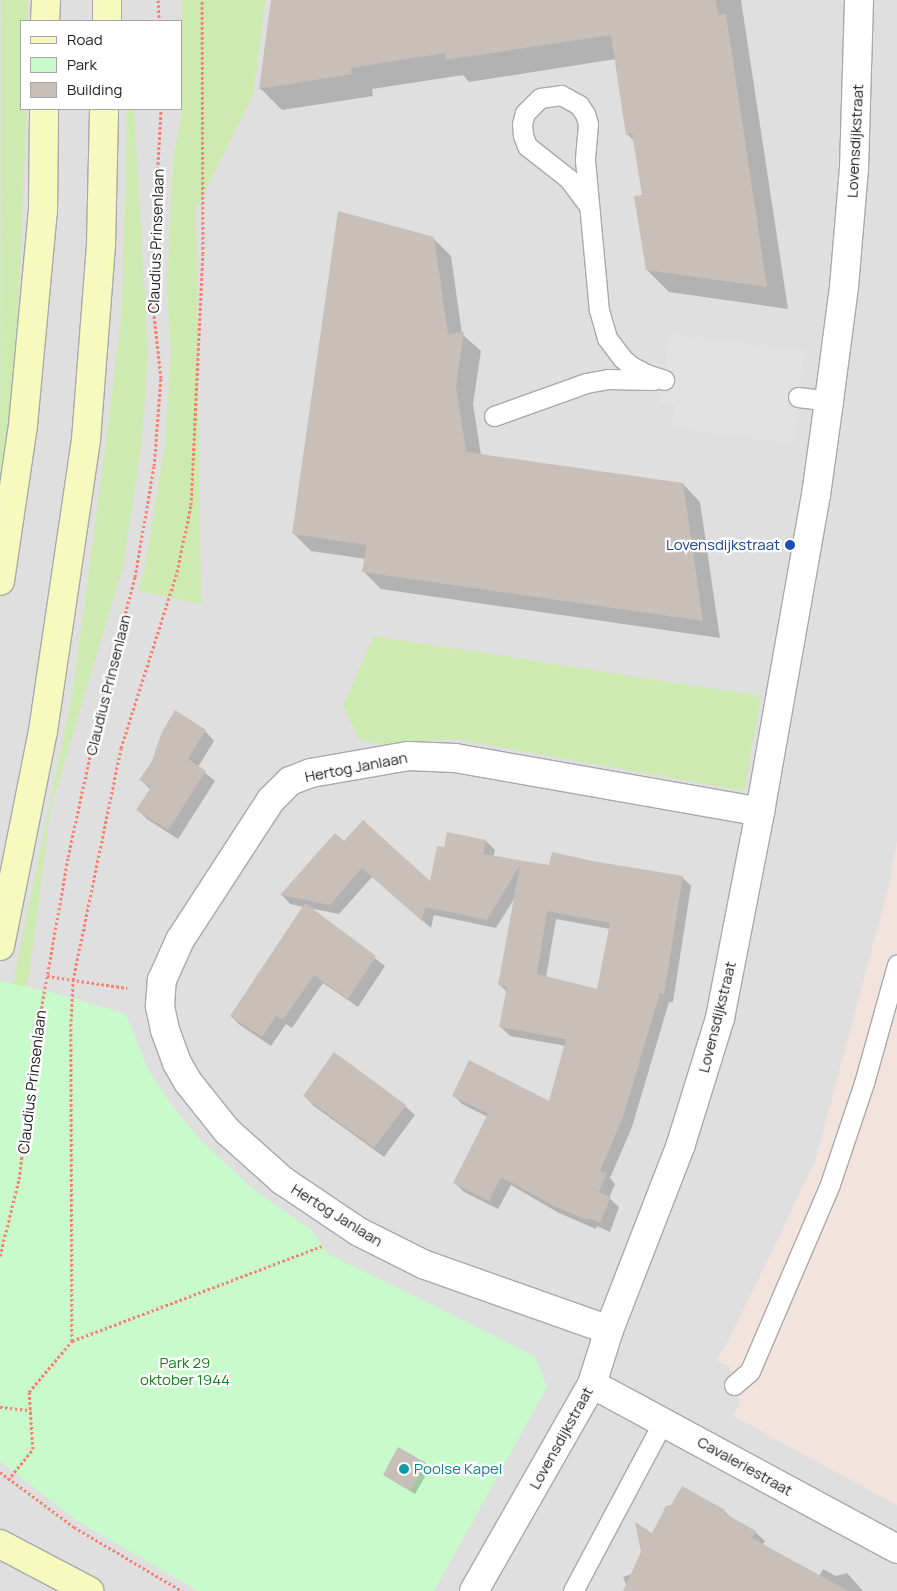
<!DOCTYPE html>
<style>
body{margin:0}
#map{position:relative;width:897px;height:1591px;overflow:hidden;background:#f2efe9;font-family:Manrope,sans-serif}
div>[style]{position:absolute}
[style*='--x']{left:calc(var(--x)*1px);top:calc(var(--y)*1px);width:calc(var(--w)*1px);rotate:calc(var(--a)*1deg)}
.residential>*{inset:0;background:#e0dfdf}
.military>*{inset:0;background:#f3e3dd}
.grass>*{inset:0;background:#cdebb0}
.park>*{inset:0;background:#c8facc}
.parking>*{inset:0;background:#e2e2e2}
.shadow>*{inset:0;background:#0003}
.building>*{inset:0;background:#c7bfb8}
.path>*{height:3px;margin-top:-1.5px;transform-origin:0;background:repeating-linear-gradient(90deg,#fa8072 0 2.5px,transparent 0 5px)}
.roads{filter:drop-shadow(1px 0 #a9a9a9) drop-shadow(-1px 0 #a9a9a9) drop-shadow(0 1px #a9a9a9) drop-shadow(0 -1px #a9a9a9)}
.service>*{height:19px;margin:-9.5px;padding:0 9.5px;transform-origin:9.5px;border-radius:9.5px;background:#fff}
.minor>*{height:28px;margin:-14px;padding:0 14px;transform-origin:14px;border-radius:14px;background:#fff}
.secondary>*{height:28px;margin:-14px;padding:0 14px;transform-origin:14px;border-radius:14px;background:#f7fabf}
.dots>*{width:14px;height:14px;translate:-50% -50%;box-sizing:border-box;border:2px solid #fff;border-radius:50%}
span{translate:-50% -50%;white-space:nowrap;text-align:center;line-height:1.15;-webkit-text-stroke:4.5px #fff;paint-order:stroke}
.street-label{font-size:15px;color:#222}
.transit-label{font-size:15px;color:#164399}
.right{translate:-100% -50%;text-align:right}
.park-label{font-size:15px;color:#0c8416}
.culture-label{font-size:15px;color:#0d838f}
.left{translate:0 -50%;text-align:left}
.legend{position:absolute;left:20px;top:20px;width:162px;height:90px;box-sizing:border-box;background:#fff;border:1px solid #a7a7a7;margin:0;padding:6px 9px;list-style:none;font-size:15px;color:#222}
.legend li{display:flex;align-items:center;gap:10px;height:25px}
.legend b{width:25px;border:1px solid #a7a7a7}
</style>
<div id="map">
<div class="residential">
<div style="clip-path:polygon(evenodd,0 0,897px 0,897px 1591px,0 1591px,0 0,21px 21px,181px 21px,181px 109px,21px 109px,21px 21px)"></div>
</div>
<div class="military">
<div style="clip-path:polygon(897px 840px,897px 1505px,733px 1416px,740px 1403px,729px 1366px,716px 1360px,728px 1342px,815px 1162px,890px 882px)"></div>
</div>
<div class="grass">
<div style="clip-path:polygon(1px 0,28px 0,28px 21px,21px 21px,21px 109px,27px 109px,18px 310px,9px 435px,0 497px)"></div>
<div style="clip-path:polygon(182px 0,266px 0,253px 95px,196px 209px,201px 604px,138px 591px,144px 572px,165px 444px,171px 351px,167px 291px,173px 159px,182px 113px)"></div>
<div style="clip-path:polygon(127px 109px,134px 109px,148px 351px,142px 441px,123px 567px,50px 811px,31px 961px,0 1156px,0 1047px,73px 690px,108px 426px,122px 311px)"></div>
<div style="clip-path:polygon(374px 636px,761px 696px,744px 791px,455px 739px,386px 745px,359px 740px,343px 705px)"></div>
</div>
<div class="park">
<div style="clip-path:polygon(0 981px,54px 993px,126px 1014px,148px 1069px,170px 1103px,199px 1138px,253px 1189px,312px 1230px,327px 1253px,535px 1356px,547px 1387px,434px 1591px,198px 1591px,76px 1520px,0 1461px)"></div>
</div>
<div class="parking">
<div style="clip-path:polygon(670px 334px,805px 351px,793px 443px,671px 427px,675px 404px,661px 402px)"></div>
</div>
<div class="shadow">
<div style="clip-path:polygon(273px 0,741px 0,788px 309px,669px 292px,647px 270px,644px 197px,635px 142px,627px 134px,616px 59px,469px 82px,463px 75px,372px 89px,373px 96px,282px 110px,260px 88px)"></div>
<div style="clip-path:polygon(433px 238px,451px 256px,462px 334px,481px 351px,473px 404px,481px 455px,683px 484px,700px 502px,720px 638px,381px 589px,364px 572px,366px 559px,311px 551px,294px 534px)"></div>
<div style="clip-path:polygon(205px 731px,214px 741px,198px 767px,215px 781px,178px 839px,147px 819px,138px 810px,151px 790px,141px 780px)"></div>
<div style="clip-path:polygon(evenodd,486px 841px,495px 850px,493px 857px,550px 866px,592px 862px,682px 877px,691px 886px,673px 1002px,669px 1002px,632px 1127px,610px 1178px,615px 1184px,609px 1198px,619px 1207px,610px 1232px,597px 1226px,596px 1229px,559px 1213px,511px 1185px,498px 1209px,464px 1192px,455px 1183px,488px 1117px,462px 1104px,453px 1095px,550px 1102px,566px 1046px,510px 1036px,501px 1027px,507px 992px,500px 985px,516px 896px,496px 928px,434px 915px,431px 928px,372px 877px,339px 914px,309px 908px,385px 966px,358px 1007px,323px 983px,292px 1028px,286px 1024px,271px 1046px,240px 1025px,231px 1016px,304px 907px,290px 904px,282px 895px,345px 843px,431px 883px,445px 849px,486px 841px,556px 919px,610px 929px,598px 990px,546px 978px,556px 919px)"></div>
<div style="clip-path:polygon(304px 1096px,405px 1106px,415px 1115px,384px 1157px,314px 1106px)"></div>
<div style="clip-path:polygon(425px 1464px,430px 1468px,415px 1494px,384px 1475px)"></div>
<div style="clip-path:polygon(724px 1511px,733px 1519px,755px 1532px,765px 1541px,762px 1545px,819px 1577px,823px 1569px,836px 1576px,847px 1573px,863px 1591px,629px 1591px,623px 1577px,632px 1574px,652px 1535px)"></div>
</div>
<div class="building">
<div style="clip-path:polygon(271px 0,716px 0,718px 15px,726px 14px,767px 287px,646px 270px,634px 196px,642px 195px,632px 133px,626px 135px,611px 35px,446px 60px,445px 53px,351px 68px,352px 74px,259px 89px)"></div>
<div style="clip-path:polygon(338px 211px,434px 237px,448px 334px,464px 332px,456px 386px,466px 452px,683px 483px,703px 621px,362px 572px,367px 545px,292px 534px)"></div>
<div style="clip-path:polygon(175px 710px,206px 730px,188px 759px,206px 771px,168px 830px,136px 810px,151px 787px,139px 780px,152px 761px,161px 734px)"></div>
<div style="clip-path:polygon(evenodd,363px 820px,430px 881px,437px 846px,444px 847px,447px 832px,486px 840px,483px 854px,549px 865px,552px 852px,592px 861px,683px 876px,664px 994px,660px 993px,623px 1117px,600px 1171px,607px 1173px,599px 1192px,611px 1197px,600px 1223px,588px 1218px,587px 1220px,549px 1204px,549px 1203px,501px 1177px,489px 1201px,453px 1183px,488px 1114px,452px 1096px,469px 1060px,549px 1101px,566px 1039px,499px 1027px,507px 987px,498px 985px,520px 865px,487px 920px,425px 907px,422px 921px,362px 868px,330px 905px,280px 895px,335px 833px,344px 841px,363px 820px,547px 911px,610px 923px,597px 989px,537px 974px,547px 911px)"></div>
<div style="clip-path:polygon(305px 903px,376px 956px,348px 999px,314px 975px,283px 1020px,276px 1016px,262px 1037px,230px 1016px)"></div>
<div style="clip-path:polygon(334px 1052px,406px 1105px,374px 1148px,303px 1096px)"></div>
<div style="clip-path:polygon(398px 1447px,426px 1463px,410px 1491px,383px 1475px)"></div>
<div style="clip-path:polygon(682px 1486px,725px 1510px,724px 1513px,756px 1531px,752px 1538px,848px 1591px,623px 1591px,641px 1552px,635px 1522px,652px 1533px,666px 1506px,671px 1505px)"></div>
</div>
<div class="path">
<div style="--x:158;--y:0;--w:21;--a:87"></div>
<div style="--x:47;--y:976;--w:81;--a:8.5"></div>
<div style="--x:0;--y:1256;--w:79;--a:-76.1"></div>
<div style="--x:19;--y:1179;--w:152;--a:-82.8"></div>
<div style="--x:38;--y:1028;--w:174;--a:-80"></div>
<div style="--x:68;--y:857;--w:150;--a:-77.7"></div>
<div style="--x:100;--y:710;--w:138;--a:-75.3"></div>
<div style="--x:135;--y:577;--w:113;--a:-80.3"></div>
<div style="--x:154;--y:466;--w:88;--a:-85.5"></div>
<div style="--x:161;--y:378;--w:90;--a:-96.4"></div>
<div style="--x:151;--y:289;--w:180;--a:-86.8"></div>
<div style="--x:72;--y:1341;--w:320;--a:-90.2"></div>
<div style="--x:71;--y:1021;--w:41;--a:-87.2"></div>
<div style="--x:73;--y:980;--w:237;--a:-78.3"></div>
<div style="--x:121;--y:748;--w:185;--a:-72.3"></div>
<div style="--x:177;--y:572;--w:68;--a:-78.2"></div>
<div style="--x:191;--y:505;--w:251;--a:-87.3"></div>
<div style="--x:203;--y:254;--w:254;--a:-90.2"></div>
<div style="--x:0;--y:1407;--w:31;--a:6"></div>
<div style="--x:0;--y:1472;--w:92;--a:36.6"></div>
<div style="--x:74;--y:1527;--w:126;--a:30.7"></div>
<div style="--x:8;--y:1480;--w:40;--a:-51"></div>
<div style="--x:33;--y:1449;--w:57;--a:-94"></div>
<div style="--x:29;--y:1392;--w:67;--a:-49.9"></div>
<div style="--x:72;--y:1341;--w:267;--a:-20.8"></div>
</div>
<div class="roads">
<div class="service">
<div style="--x:589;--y:206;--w:34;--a:-127"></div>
<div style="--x:569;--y:179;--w:53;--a:-141.8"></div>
<div style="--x:527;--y:146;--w:12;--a:-110"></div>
<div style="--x:523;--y:135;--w:11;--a:-95"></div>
<div style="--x:522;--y:124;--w:11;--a:-75"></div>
<div style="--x:525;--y:113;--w:21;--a:-45"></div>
<div style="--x:540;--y:98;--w:21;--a:-8"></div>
<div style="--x:561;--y:95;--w:21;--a:29"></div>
<div style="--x:579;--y:105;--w:11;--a:56"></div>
<div style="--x:585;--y:114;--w:10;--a:73"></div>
<div style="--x:588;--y:124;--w:36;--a:95"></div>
<div style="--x:585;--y:160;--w:151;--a:84.7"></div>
<div style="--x:599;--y:310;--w:29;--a:74"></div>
<div style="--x:607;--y:338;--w:25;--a:53"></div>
<div style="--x:622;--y:358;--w:12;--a:42"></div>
<div style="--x:631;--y:366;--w:17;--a:28"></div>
<div style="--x:646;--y:374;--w:19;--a:18"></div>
<div style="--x:798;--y:397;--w:31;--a:7"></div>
<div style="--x:494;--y:416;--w:98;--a:-19.7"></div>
<div style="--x:586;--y:383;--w:22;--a:-10"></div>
<div style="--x:608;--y:379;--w:45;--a:1.3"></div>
<div style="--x:734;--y:1385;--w:21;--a:-41"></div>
<div style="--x:750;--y:1371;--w:203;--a:-66.8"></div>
<div style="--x:830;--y:1184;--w:107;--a:-71.4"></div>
<div style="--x:864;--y:1083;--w:123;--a:-74.4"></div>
<div style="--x:573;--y:1591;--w:191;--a:-62"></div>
</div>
<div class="minor">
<div style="--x:609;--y:1330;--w:197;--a:-160.5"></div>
<div style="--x:423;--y:1264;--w:72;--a:-153.4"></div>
<div style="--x:359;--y:1232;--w:92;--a:-146.1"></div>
<div style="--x:283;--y:1181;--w:75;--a:-138.2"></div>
<div style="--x:227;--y:1131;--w:63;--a:-128.5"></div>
<div style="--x:188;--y:1082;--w:22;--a:-120"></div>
<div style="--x:177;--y:1063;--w:35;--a:-110"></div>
<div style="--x:165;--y:1030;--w:25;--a:-102"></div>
<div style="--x:160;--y:1006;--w:26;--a:-86"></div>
<div style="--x:162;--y:980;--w:44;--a:-65.8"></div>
<div style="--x:180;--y:940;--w:167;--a:-57"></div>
<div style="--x:271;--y:800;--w:27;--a:-45"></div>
<div style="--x:290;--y:781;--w:22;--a:-21"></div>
<div style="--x:311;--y:773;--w:98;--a:-9.9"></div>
<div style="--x:408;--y:756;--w:47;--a:2.4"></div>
<div style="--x:455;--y:758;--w:310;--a:10"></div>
<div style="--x:592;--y:1384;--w:347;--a:28.4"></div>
<div style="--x:474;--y:1591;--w:238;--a:-60.3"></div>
<div style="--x:592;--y:1384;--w:57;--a:-72.5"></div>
<div style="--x:609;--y:1330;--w:199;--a:-68.8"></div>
<div style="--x:681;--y:1144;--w:132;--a:-72.8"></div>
<div style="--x:720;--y:1018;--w:210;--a:-79"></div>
<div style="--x:760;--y:812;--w:322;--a:-80"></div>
<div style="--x:816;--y:495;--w:95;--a:-82.1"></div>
<div style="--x:829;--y:401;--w:115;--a:-82.5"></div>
<div style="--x:844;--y:287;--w:118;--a:-85.2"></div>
<div style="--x:854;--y:169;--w:169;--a:-88.3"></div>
</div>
<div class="secondary">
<div style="--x:45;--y:21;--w:21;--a:-87"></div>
<div style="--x:107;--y:21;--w:21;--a:-90"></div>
<div style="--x:0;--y:581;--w:158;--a:-81.6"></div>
<div style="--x:23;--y:425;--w:215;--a:-84.7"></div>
<div style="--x:43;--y:211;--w:102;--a:-89.4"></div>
<div style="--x:0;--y:946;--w:219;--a:-78.7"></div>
<div style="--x:43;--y:731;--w:294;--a:-81.6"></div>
<div style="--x:86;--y:440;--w:197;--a:-85.6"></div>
<div style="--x:101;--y:244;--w:135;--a:-88.7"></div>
<div style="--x:0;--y:1544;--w:101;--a:27.8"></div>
</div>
</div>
<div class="dots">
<div style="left:790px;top:545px;background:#1a4fb4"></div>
<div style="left:404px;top:1469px;background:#0f9aa8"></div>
</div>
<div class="street-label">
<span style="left:855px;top:141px;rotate:-87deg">Lovensdijkstraat</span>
<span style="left:156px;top:241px;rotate:-88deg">Claudius Prinsenlaan</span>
<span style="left:108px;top:685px;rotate:-76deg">Claudius Prinsenlaan</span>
<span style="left:356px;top:767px;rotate:-11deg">Hertog Janlaan</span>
<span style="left:717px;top:1017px;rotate:-76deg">Lovensdijkstraat</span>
<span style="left:32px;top:1082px;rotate:-83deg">Claudius Prinsenlaan</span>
<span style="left:337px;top:1215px;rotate:32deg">Hertog Janlaan</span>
<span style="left:561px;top:1438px;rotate:-61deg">Lovensdijkstraat</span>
<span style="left:745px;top:1466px;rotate:29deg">Cavaleriestraat</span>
</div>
<div class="transit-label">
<span class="right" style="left:780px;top:545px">Lovensdijkstraat</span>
</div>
<div class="park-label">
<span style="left:185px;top:1371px">Park 29<br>oktober 1944</span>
</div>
<div class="culture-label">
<span class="left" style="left:414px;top:1469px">Poolse Kapel</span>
</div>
<ul class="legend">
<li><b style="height:6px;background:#f7fabf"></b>Road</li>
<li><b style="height:14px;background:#c8facc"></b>Park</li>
<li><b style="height:14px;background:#c7bfb8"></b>Building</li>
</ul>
</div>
